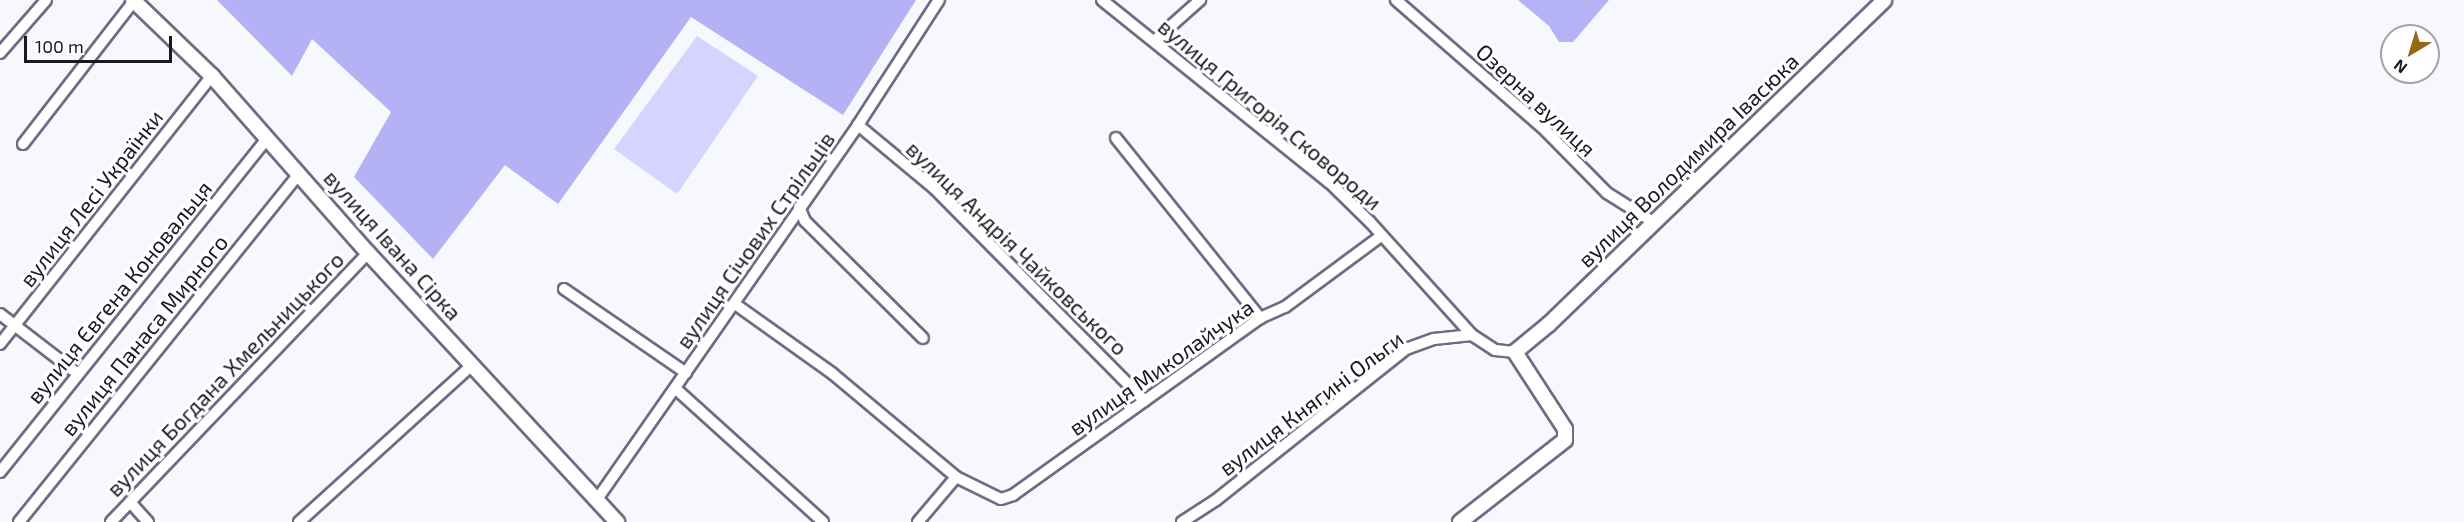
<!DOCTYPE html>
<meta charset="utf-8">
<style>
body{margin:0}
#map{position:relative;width:2464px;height:522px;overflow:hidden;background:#f7f8fd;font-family:"Exo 2",sans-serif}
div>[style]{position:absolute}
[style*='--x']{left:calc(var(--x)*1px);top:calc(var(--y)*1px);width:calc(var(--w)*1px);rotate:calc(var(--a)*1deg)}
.green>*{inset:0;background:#d5d4ff}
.forest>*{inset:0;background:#b4b2f5}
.water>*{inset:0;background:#b5b3f6}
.roads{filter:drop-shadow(2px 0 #6c6c85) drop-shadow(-2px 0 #6c6c85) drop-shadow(0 2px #6c6c85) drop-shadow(0 -2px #6c6c85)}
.minor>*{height:10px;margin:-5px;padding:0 5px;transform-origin:5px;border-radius:5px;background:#fff}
.tertiary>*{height:14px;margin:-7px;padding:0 7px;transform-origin:7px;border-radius:7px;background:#fff}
span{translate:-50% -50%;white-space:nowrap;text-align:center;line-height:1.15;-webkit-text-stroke:6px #fff;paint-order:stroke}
.street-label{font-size:22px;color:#191923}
.north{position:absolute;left:2380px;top:24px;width:60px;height:60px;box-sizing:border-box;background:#fff;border:2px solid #a3a3a7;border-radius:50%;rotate:218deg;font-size:16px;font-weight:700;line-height:24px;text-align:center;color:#191923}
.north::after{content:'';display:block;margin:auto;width:21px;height:27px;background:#966716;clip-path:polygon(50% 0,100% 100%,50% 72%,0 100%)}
.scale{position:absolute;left:24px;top:36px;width:148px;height:27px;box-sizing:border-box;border:3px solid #191923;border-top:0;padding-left:8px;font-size:18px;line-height:21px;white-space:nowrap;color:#191923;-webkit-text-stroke:4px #fff;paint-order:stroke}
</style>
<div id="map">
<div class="green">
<div style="clip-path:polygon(697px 36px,758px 76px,677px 194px,614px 149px)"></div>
</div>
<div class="forest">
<div style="clip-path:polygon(217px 0,916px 0,843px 115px,691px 17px,558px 204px,505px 165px,433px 259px,354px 177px,391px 112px,312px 39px,292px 76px)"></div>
</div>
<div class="water">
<div style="clip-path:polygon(1518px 0,1609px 0,1573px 42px,1559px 42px,1549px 26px)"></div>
</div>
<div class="roads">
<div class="minor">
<div style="--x:1102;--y:0;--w:292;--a:38.8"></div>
<div style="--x:1330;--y:183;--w:56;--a:44.3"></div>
<div style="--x:1370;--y:222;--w:152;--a:47.9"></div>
<div style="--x:1472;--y:335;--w:27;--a:33"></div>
<div style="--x:1495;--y:350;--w:20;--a:6"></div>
<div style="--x:1396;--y:0;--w:199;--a:41.1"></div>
<div style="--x:1546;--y:131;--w:87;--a:45.5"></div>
<div style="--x:1607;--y:193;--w:54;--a:32.2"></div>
<div style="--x:1154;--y:41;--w:62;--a:-41.7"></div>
<div style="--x:0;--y:53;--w:70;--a:-49"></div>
<div style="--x:858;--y:125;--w:100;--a:39.7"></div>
<div style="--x:935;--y:189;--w:298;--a:45.3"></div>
<div style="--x:1116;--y:138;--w:231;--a:51.3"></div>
<div style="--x:23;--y:144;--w:181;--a:-52.2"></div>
<div style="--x:799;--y:207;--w:15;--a:67"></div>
<div style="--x:805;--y:221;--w:166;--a:44.8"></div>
<div style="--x:564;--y:289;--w:148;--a:34.5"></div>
<div style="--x:735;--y:304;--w:120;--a:35.5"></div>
<div style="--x:833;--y:374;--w:160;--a:39.9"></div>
<div style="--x:956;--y:477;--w:50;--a:26.1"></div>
<div style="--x:1001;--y:499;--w:13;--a:-18"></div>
<div style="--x:1013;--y:495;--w:304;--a:-35.6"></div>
<div style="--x:1260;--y:318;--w:27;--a:-24"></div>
<div style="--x:1285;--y:307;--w:119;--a:-36.5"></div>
<div style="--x:0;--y:314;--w:98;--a:37.6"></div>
<div style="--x:0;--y:344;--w:342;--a:-51.7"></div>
<div style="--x:676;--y:389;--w:198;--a:42.1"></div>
<div style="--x:0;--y:472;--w:428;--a:-51.3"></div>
<div style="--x:598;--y:498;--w:455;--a:-55.1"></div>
<div style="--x:858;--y:125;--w:149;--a:-57.1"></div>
<div style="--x:130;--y:502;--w:27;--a:48"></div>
<div style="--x:19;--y:522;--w:448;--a:-51.2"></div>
<div style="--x:111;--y:522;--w:372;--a:-46.3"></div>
<div style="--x:299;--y:522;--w:235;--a:-42.2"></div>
<div style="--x:918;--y:522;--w:59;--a:-49.8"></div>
<div style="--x:1182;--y:522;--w:40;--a:-32.9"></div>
<div style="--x:1216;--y:500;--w:243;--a:-38.5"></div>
<div style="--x:1406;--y:349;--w:30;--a:-20"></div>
<div style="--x:1434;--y:339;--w:38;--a:-6"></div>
</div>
<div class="tertiary">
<div style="--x:133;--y:0;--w:110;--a:43.9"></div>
<div style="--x:212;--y:76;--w:236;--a:48.6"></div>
<div style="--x:368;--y:253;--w:367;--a:47.2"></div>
<div style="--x:1460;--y:522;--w:133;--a:-38"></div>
<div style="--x:1565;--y:440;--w:11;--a:-90"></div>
<div style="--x:1565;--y:429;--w:92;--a:-123"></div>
<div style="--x:1515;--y:352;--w:44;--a:-39.5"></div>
<div style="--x:1549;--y:324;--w:466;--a:-44"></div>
</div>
</div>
<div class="street-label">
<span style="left:1536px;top:100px;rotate:43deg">Озерна вулиця</span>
<span style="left:1270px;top:114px;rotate:40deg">вулиця Григорія Сковороди</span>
<span style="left:1688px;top:160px;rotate:-44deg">вулиця Володимира Івасюка</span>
<span style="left:91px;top:198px;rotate:-52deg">вулиця Лесі Українки</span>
<span style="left:755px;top:240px;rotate:-55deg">вулиця Січових Стрільців</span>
<span style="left:393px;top:245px;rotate:48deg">вулиця Івана Сірка</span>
<span style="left:1017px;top:248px;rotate:44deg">вулиця Андрія Чайковського</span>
<span style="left:119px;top:292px;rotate:-51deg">вулиця Євгена Коновальця</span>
<span style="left:144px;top:335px;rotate:-51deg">вулиця Панаса Мирного</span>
<span style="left:1161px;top:367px;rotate:-35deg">вулиця Миколайчука</span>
<span style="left:225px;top:374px;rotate:-46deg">вулиця Богдана Хмельницького</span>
<span style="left:1311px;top:403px;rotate:-37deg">вулиця Княгині Ольги</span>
</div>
<div class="north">N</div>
<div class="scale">100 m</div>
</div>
